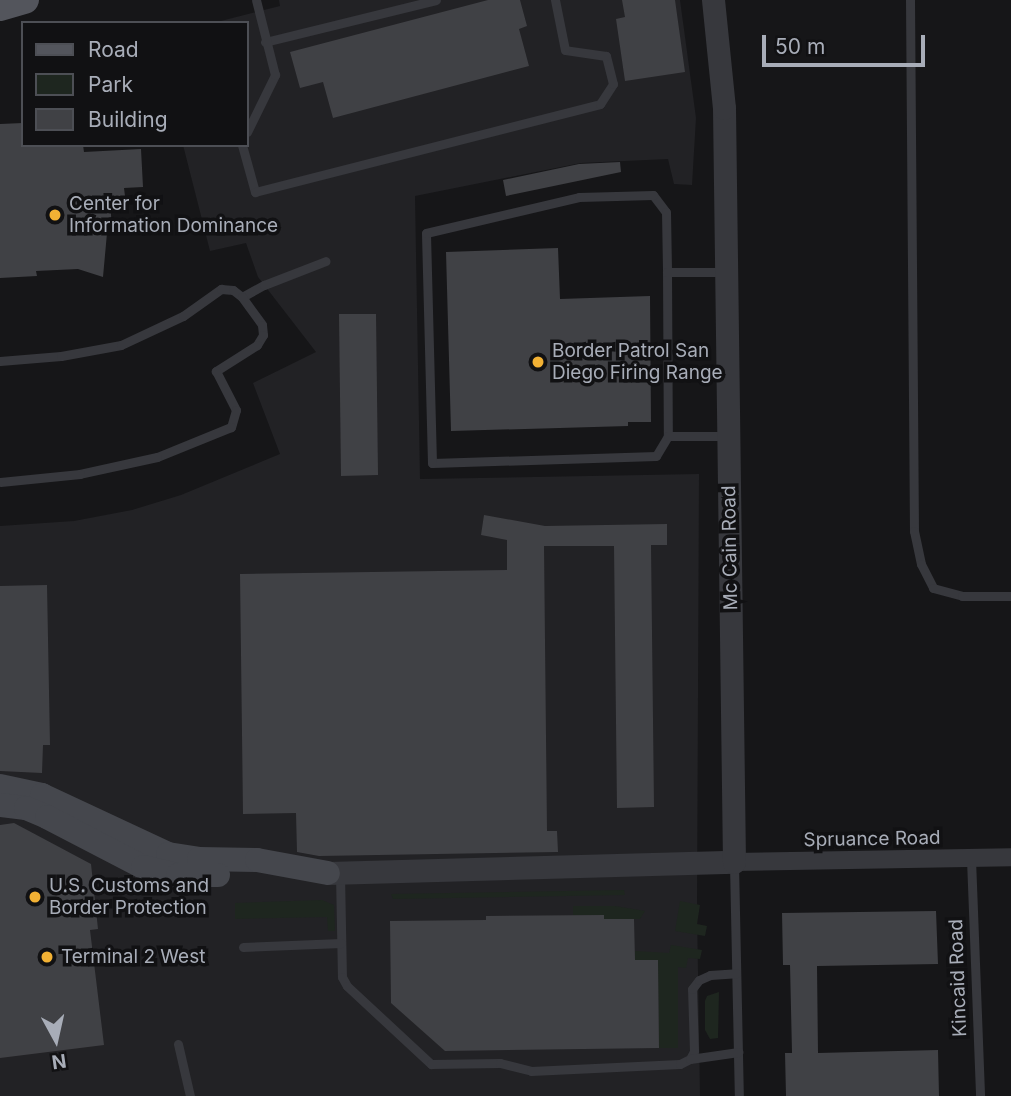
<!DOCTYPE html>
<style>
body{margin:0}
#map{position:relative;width:1011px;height:1096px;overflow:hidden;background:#161618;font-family:Inter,sans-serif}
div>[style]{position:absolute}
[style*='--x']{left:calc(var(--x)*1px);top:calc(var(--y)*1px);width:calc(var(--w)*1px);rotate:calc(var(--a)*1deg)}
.built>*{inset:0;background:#222225}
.green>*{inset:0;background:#1e261f}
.building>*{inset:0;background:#404145}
.service>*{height:9px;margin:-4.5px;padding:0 4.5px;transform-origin:4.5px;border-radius:4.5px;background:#37383d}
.minor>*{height:18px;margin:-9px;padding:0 9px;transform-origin:9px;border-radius:9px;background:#37383d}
.tertiary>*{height:23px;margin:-11.5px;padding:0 11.5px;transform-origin:11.5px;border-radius:11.5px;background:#37383d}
.secondary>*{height:24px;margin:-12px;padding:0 12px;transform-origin:12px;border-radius:12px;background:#45474d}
.primary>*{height:28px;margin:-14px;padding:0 14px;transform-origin:14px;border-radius:14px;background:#53555c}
.dots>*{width:19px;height:19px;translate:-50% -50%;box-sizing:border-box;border:4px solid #111113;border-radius:50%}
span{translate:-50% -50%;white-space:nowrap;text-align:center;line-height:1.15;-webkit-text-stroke:7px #111113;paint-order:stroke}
.poi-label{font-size:19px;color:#a8adb8}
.left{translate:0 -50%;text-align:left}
.street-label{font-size:19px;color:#a8adb8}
.legend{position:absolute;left:21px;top:21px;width:228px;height:126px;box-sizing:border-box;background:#111113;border:2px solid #4d4f55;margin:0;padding:9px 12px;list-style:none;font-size:21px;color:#a8adb8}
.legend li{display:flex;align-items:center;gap:14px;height:35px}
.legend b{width:35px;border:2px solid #4d4f55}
.north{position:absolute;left:21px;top:1005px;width:70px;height:70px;-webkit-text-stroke:5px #111113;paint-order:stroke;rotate:172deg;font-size:19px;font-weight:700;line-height:28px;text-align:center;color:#a8adb8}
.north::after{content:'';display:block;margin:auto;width:24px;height:32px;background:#a8adb8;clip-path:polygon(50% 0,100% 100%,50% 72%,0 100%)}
.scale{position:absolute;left:762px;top:35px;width:163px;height:32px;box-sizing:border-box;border:4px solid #a8adb8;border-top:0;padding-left:9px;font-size:21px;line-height:24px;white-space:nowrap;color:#a8adb8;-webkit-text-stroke:5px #111113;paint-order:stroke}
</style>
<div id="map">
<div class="built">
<div style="clip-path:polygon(279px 0,680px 0,696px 118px,692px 185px,674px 184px,668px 159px,581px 163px,415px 196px,420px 479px,699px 474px,697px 911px,700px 1096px,0 1096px,0 526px,74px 521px,132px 510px,181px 495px,280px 454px,253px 383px,316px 352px,258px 277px,246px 243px,210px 251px,183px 145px,247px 145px,247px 23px,213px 23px,280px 6px)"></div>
</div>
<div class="green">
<div style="clip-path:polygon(624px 890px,625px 895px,393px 899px,391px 894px)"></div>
<div style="clip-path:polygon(322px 900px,334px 905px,335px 931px,328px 931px,327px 917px,235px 919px,235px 903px)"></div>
<div style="clip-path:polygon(680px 901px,700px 905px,697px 924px,707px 926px,705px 936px,675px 931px)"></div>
<div style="clip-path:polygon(573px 906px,615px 906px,645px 911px,640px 919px,604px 919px,603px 915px,573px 915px)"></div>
<div style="clip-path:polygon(671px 945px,702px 950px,700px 959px,688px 958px,686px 968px,678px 967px,678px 1048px,659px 1048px,658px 961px,635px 960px,635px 951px,669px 953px)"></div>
<div style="clip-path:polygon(719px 992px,718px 1038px,710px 1039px,705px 1030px,705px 1001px,707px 996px)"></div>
</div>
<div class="building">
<div style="clip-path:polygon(488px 0,520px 0,527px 26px,519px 29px,529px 66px,333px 118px,323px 82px,300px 88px,290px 52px)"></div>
<div style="clip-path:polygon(622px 0,675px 0,685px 72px,625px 81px,616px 19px,625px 17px)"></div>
<div style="clip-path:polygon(23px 123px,23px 145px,83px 145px,84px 152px,141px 149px,143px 187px,124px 188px,125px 196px,110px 197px,112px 232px,107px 233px,103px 277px,78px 269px,36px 271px,37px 276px,0 278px,0 124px)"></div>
<div style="clip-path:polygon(620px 162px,621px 172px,506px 196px,503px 180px,579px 164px)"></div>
<div style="clip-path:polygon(558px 248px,560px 299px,650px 296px,651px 422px,628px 422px,628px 426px,451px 431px,446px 252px)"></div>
<div style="clip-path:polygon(339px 314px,376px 314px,378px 475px,341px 476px)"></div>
<div style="clip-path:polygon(484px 515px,545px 526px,667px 524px,667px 545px,651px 545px,654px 807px,617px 808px,614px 546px,544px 546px,547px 831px,557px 831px,558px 852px,319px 856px,297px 852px,296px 813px,243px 814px,240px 574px,507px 570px,507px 540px,481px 535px)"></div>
<div style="clip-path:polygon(47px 585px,50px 745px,43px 745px,42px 773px,0 771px,0 586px)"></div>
<div style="clip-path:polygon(14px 823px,91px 864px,98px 929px,90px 930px,104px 1045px,0 1058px,0 825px)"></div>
<div style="clip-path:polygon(936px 911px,938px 964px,817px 966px,818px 1053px,938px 1050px,939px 1096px,786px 1096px,785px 1053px,792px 1053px,790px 965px,783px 965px,782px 913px)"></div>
<div style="clip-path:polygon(604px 915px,604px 919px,634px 919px,635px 960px,658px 960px,659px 1048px,445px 1051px,391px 1003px,390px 921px,486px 920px,486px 916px)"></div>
</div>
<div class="service">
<div style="--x:910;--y:0;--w:531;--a:89.57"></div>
<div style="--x:914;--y:531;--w:34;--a:78"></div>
<div style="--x:921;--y:564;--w:27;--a:63"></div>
<div style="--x:933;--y:588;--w:30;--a:15"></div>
<div style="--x:962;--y:596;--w:49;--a:0"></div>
<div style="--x:265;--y:42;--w:176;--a:-13.8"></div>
<div style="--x:247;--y:132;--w:64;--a:-63.8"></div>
<div style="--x:275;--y:75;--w:77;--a:-104.2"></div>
<div style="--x:242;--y:145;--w:49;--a:74.5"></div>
<div style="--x:255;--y:192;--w:356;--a:-14.3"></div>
<div style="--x:600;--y:104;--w:24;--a:-57"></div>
<div style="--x:613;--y:84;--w:29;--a:-104"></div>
<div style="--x:606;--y:56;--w:41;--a:-171.7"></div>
<div style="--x:565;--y:50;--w:51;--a:-101.3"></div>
<div style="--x:653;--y:195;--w:21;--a:53"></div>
<div style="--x:666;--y:212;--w:60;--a:89"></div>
<div style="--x:667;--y:272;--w:164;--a:89.7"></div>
<div style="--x:668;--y:436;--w:23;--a:121"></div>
<div style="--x:656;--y:456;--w:224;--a:178.2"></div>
<div style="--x:432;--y:463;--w:230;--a:-91.5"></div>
<div style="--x:426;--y:233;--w:157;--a:-13.2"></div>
<div style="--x:579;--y:197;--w:74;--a:-1.5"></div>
<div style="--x:667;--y:272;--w:57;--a:0"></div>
<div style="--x:242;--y:297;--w:25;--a:-29"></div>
<div style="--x:264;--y:285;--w:66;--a:-21.2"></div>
<div style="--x:0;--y:361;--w:61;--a:-4.7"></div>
<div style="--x:61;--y:356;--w:61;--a:-10.4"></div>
<div style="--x:121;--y:345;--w:68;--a:-25.1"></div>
<div style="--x:183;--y:316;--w:47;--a:-35.4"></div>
<div style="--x:221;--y:289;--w:12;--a:5"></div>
<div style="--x:233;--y:290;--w:11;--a:38"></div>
<div style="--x:242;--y:297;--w:34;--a:54"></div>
<div style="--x:262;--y:325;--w:10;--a:84"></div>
<div style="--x:263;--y:335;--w:12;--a:121"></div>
<div style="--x:257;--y:345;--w:49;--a:147.6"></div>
<div style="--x:216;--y:371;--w:44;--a:62.9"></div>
<div style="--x:236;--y:410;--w:18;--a:106"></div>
<div style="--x:231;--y:427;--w:80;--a:157.9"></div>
<div style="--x:157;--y:457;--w:79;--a:167.6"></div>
<div style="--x:80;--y:474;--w:80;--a:174.3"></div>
<div style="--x:668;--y:436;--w:58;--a:0"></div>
<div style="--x:971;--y:859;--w:237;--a:87.8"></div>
<div style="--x:734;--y:864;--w:232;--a:88.8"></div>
<div style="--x:340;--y:874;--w:103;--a:88.9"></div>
<div style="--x:342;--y:977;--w:10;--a:61"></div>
<div style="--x:347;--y:986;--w:115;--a:42.9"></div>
<div style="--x:431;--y:1064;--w:69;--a:-0.8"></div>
<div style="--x:500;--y:1063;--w:32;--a:14"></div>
<div style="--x:531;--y:1071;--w:149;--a:-2.7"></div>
<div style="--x:680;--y:1064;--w:11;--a:-27"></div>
<div style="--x:690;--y:1059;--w:9;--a:-63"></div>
<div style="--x:694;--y:1051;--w:62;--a:-91.8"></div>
<div style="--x:692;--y:989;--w:11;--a:-52"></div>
<div style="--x:699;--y:980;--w:12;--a:-24"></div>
<div style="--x:710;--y:975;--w:26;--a:-4"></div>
<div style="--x:243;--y:947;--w:98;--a:-2.3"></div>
<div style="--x:178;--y:1044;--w:53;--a:77"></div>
<div style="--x:690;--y:1059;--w:49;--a:-8.3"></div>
</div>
<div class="minor">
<div style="--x:734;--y:862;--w:277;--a:-1"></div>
</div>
<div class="tertiary">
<div style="--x:328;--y:873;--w:406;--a:-1.6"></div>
<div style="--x:734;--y:862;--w:754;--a:-90.76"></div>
<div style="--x:724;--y:108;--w:109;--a:-95.8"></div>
</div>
<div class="secondary">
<div style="--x:0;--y:786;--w:43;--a:12.1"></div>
<div style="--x:42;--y:795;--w:139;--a:25.1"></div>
<div style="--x:168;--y:854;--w:31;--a:9"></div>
<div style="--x:199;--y:859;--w:58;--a:1"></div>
<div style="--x:257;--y:860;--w:72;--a:10.4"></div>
<div style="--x:0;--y:805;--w:26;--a:7"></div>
<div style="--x:26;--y:808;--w:23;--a:23"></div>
<div style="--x:47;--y:817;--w:108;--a:27.5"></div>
<div style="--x:143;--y:867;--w:36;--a:13"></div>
<div style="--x:178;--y:875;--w:40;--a:0"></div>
</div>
<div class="primary">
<div style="--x:0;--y:7;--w:26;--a:-16"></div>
</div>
<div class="dots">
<div style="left:55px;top:215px;background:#f2b134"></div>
<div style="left:538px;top:362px;background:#f2b134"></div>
<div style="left:35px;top:897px;background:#f2b134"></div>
<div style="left:47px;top:957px;background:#f2b134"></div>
</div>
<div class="poi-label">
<span class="left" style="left:69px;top:215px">Center for<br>Information Dominance</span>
<span class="left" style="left:552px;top:362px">Border Patrol San<br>Diego Firing Range</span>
<span class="left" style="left:49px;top:897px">U.S. Customs and<br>Border Protection</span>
<span class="left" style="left:61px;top:957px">Terminal 2 West</span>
</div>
<div class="street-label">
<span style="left:730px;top:548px;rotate:-91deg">Mc Cain Road</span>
<span style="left:872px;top:839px;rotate:-1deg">Spruance Road</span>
<span style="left:958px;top:978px;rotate:-92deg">Kincaid Road</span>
</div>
<ul class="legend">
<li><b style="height:9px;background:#53555c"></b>Road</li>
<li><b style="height:19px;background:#1e261f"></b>Park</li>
<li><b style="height:19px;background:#404145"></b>Building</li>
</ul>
<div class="north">N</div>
<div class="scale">50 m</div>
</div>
